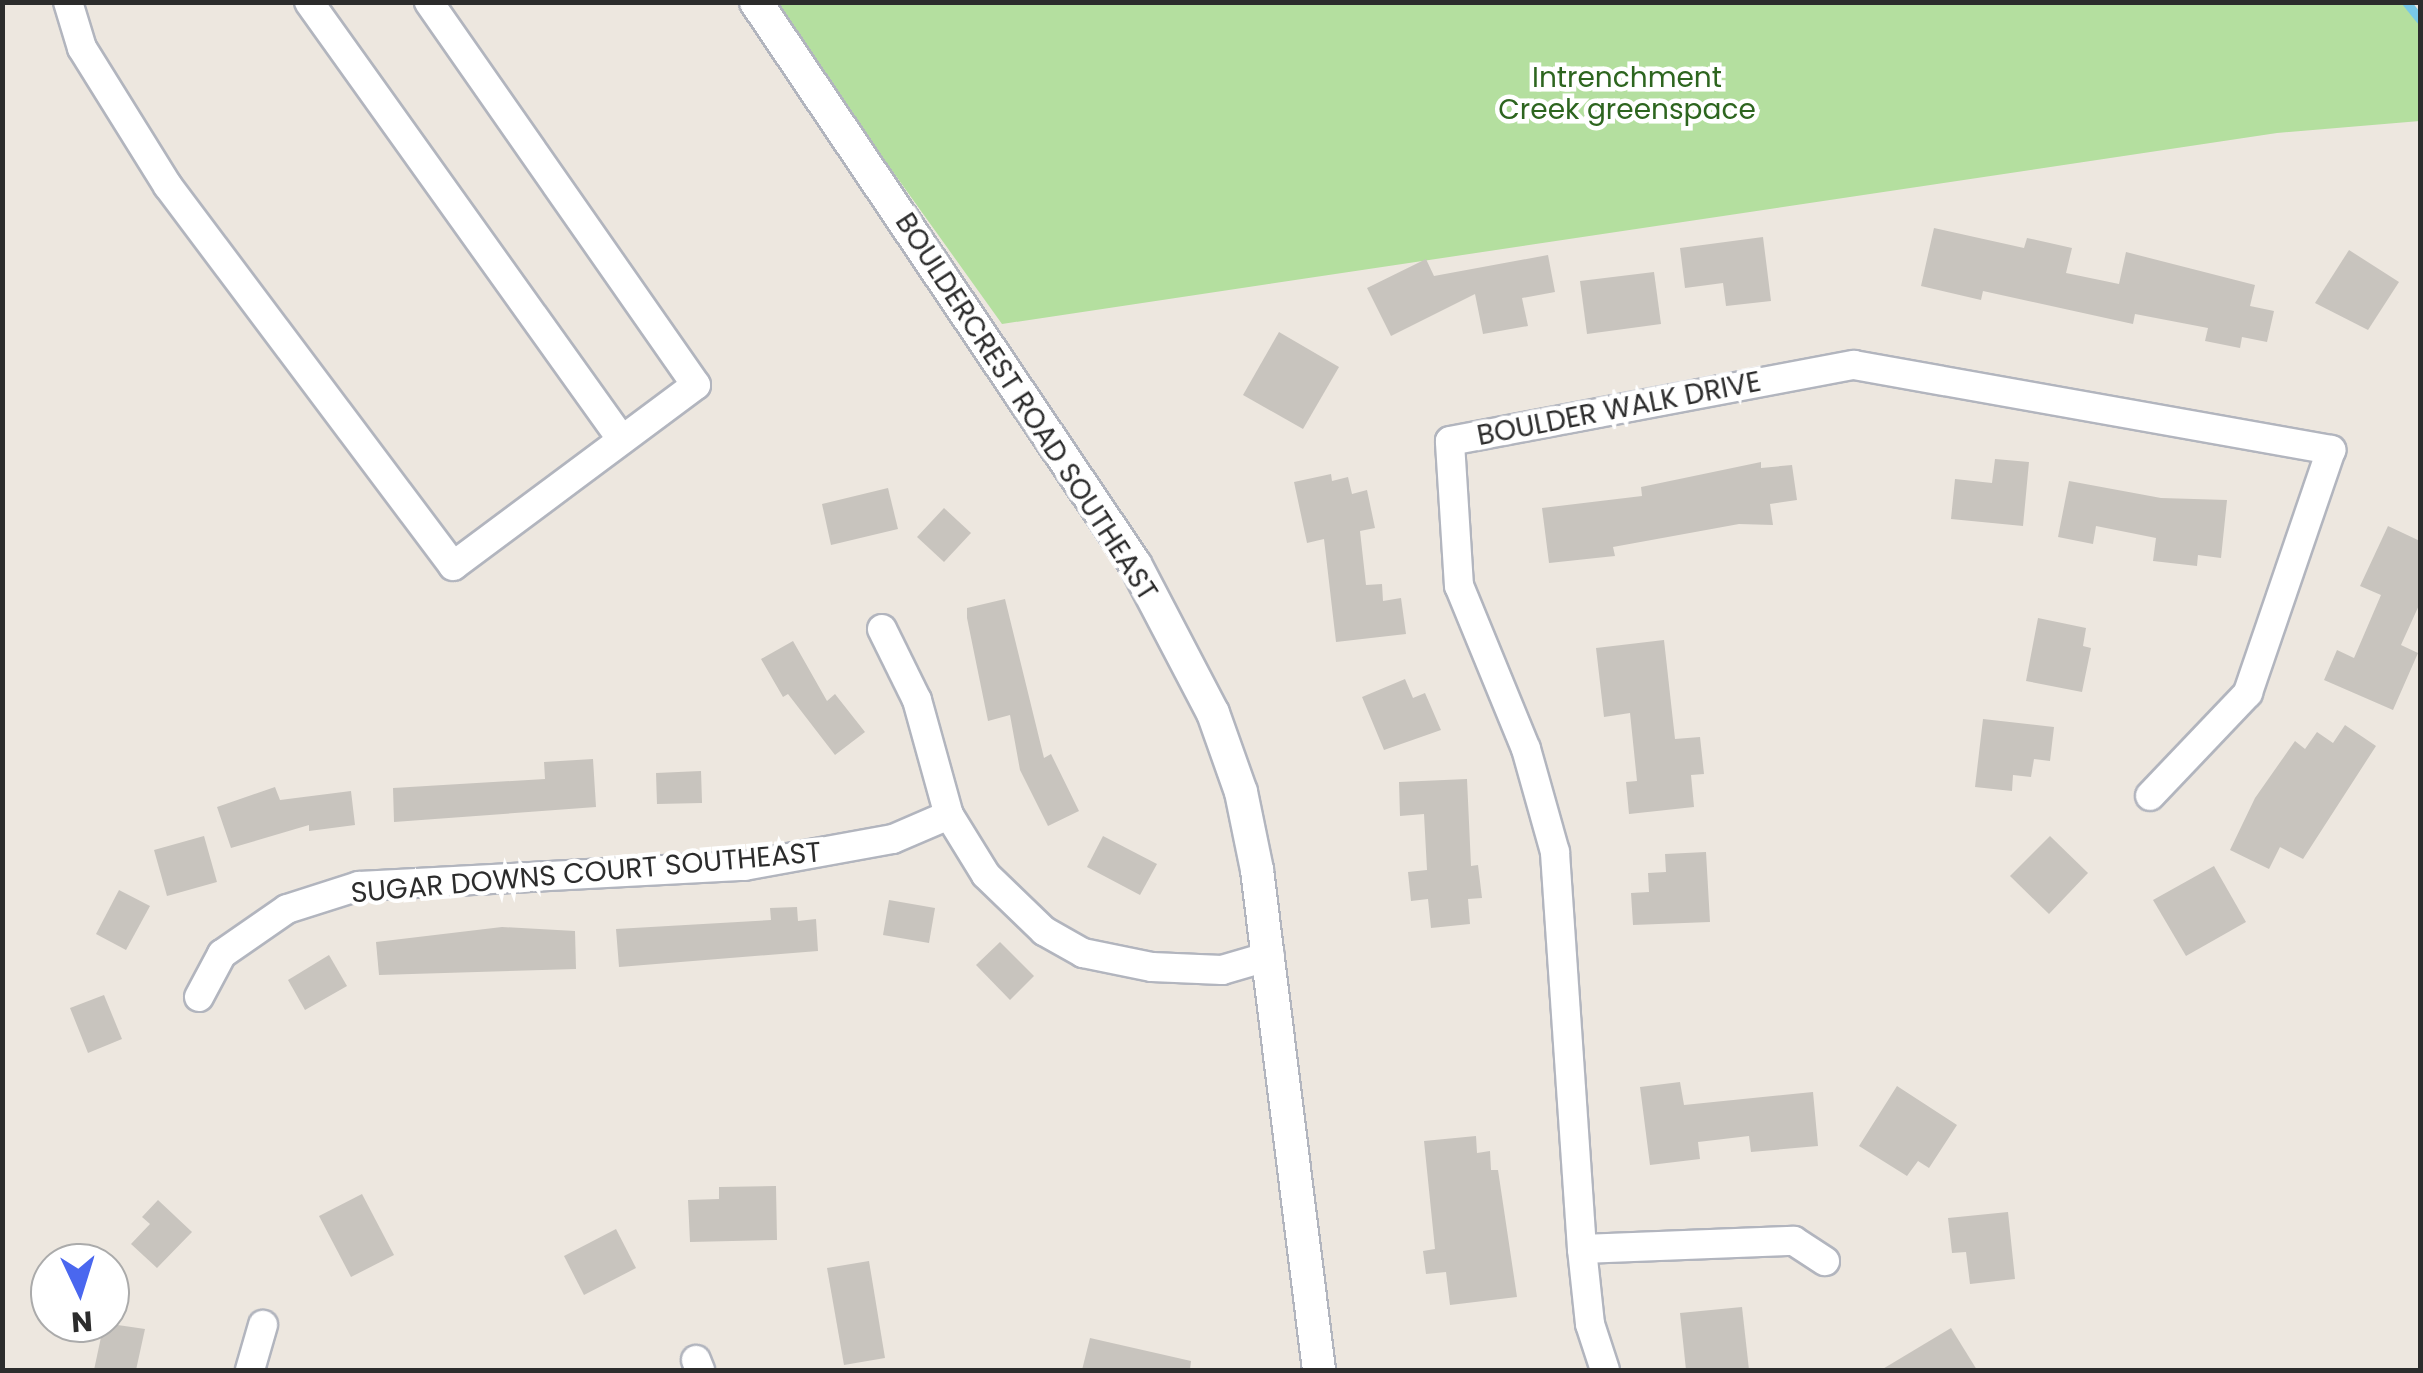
<!DOCTYPE html>
<style>
body{margin:0}
#map{position:relative;width:2423px;height:1373px;overflow:hidden;background:#ede7df;font-family:Poppins,sans-serif}
div>[style]{position:absolute}
[style*='--x']{left:calc(var(--x)*1px);top:calc(var(--y)*1px);width:calc(var(--w)*1px);rotate:calc(var(--a)*1deg)}
.green>*{inset:0;background:#b4df9f}
.stream>*{height:9px;margin:-4.5px;padding:0 4.5px;transform-origin:4.5px;border-radius:4.5px;background:#79c9e8}
.building>*{inset:0;background:#c8c4be}
.roads{filter:drop-shadow(2px 0 #b2b5be) drop-shadow(-2px 0 #b2b5be) drop-shadow(0 2px #b2b5be) drop-shadow(0 -2px #b2b5be)}
.minor>*{height:28px;margin:-14px;padding:0 14px;transform-origin:14px;border-radius:14px;background:#fff}
.tertiary>*{height:32px;margin:-16px;padding:0 16px;transform-origin:16px;border-radius:16px;background:#fff}
span{translate:-50% -50%;white-space:nowrap;text-align:center;line-height:1.15;-webkit-text-stroke:9px #fff;paint-order:stroke}
.park-label{font-size:28px;color:#2d651f}
.street-label{font-size:28px;color:#2c2c2c}
.frame{position:absolute;inset:0;border:5px solid #2c2c2c;pointer-events:none}
.north{position:absolute;left:30px;top:1243px;width:100px;height:100px;box-sizing:border-box;background:#fff;border:2px solid #ababab;border-radius:50%;rotate:176deg;font-size:28px;font-weight:700;line-height:40px;text-align:center;color:#2c2c2c}
.north::after{content:'';display:block;margin:auto;width:35px;height:45px;background:#4a67ef;clip-path:polygon(50% 0,100% 100%,50% 72%,0 100%)}
</style>
<div id="map">
<div class="green">
<div style="clip-path:polygon(772px 3px,2406px 3px,2420px 20px,2420px 121px,2277px 133px,1002px 324px)"></div>
</div>
<div class="stream">
<div style="--x:2406;--y:2;--w:22;--a:51"></div>
</div>
<div class="building">
<div style="clip-path:polygon(1934px 228px,2024px 248px,2027px 238px,2072px 248px,2066px 273px,2119px 284px,2126px 252px,2255px 285px,2250px 306px,2274px 311px,2267px 342px,2242px 337px,2240px 348px,2205px 341px,2208px 328px,2135px 314px,2133px 324px,1983px 291px,1981px 300px,1921px 286px)"></div>
<div style="clip-path:polygon(1763px 237px,1771px 301px,1726px 306px,1723px 283px,1685px 288px,1680px 248px)"></div>
<div style="clip-path:polygon(2349px 250px,2399px 282px,2368px 330px,2315px 303px)"></div>
<div style="clip-path:polygon(1548px 255px,1555px 292px,1522px 298px,1528px 326px,1483px 334px,1475px 294px,1391px 336px,1367px 288px,1426px 259px,1434px 276px)"></div>
<div style="clip-path:polygon(1654px 272px,1661px 324px,1587px 334px,1580px 281px)"></div>
<div style="clip-path:polygon(1279px 332px,1339px 367px,1303px 429px,1243px 395px)"></div>
<div style="clip-path:polygon(1995px 459px,2029px 462px,2023px 526px,1951px 519px,1955px 479px,1992px 483px)"></div>
<div style="clip-path:polygon(1761px 462px,1761px 468px,1792px 465px,1797px 500px,1770px 504px,1773px 525px,1739px 524px,1613px 547px,1615px 556px,1549px 563px,1542px 508px,1642px 496px,1641px 487px)"></div>
<div style="clip-path:polygon(1331px 474px,1332px 481px,1348px 477px,1352px 494px,1367px 490px,1375px 528px,1360px 531px,1366px 585px,1382px 584px,1383px 601px,1401px 598px,1406px 634px,1336px 642px,1324px 539px,1307px 543px,1294px 482px)"></div>
<div style="clip-path:polygon(2069px 481px,2161px 498px,2227px 500px,2221px 558px,2198px 555px,2197px 566px,2153px 561px,2156px 538px,2096px 526px,2093px 544px,2058px 537px)"></div>
<div style="clip-path:polygon(888px 488px,898px 529px,831px 545px,822px 504px)"></div>
<div style="clip-path:polygon(944px 508px,971px 533px,944px 562px,917px 537px)"></div>
<div style="clip-path:polygon(2388px 526px,2420px 541px,2420px 603px,2401px 645px,2418px 653px,2393px 710px,2324px 680px,2337px 650px,2354px 658px,2381px 595px,2360px 586px)"></div>
<div style="clip-path:polygon(1005px 599px,1044px 758px,1051px 754px,1079px 811px,1048px 826px,1020px 770px,1010px 715px,988px 721px,967px 618px,967px 608px)"></div>
<div style="clip-path:polygon(2038px 618px,2086px 628px,2083px 646px,2091px 648px,2082px 692px,2026px 681px)"></div>
<div style="clip-path:polygon(1664px 640px,1675px 739px,1700px 737px,1704px 774px,1691px 775px,1694px 807px,1629px 814px,1626px 782px,1637px 781px,1630px 713px,1604px 717px,1596px 648px)"></div>
<div style="clip-path:polygon(793px 641px,827px 701px,835px 694px,865px 732px,835px 755px,788px 694px,783px 697px,761px 659px)"></div>
<div style="clip-path:polygon(1405px 679px,1413px 698px,1425px 693px,1441px 730px,1384px 750px,1362px 697px)"></div>
<div style="clip-path:polygon(1983px 719px,2054px 727px,2050px 761px,2034px 759px,2031px 777px,2013px 775px,2012px 791px,1975px 787px)"></div>
<div style="clip-path:polygon(2345px 725px,2376px 746px,2303px 859px,2280px 847px,2269px 869px,2230px 850px,2255px 798px,2295px 741px,2305px 749px,2317px 732px,2333px 743px)"></div>
<div style="clip-path:polygon(593px 759px,596px 807px,394px 822px,393px 788px,545px 779px,544px 762px)"></div>
<div style="clip-path:polygon(701px 771px,702px 803px,657px 804px,656px 773px)"></div>
<div style="clip-path:polygon(1467px 779px,1471px 866px,1478px 865px,1482px 898px,1468px 899px,1470px 924px,1431px 928px,1428px 899px,1411px 901px,1408px 872px,1427px 870px,1424px 814px,1400px 816px,1399px 782px)"></div>
<div style="clip-path:polygon(275px 787px,280px 800px,351px 791px,355px 825px,309px 831px,309px 825px,231px 848px,217px 807px)"></div>
<div style="clip-path:polygon(204px 836px,217px 882px,167px 896px,154px 850px)"></div>
<div style="clip-path:polygon(1103px 836px,1157px 864px,1140px 895px,1087px 867px)"></div>
<div style="clip-path:polygon(2050px 836px,2088px 873px,2049px 914px,2010px 876px)"></div>
<div style="clip-path:polygon(1706px 852px,1710px 922px,1633px 925px,1631px 893px,1649px 892px,1648px 873px,1666px 872px,1665px 854px)"></div>
<div style="clip-path:polygon(2214px 866px,2246px 922px,2186px 956px,2153px 900px)"></div>
<div style="clip-path:polygon(119px 890px,150px 906px,126px 950px,96px 934px)"></div>
<div style="clip-path:polygon(889px 900px,935px 908px,929px 943px,883px 935px)"></div>
<div style="clip-path:polygon(797px 907px,798px 921px,816px 919px,818px 951px,619px 967px,616px 929px,771px 920px,770px 908px)"></div>
<div style="clip-path:polygon(502px 927px,575px 931px,576px 969px,379px 975px,376px 942px)"></div>
<div style="clip-path:polygon(1000px 942px,1034px 976px,1010px 1000px,976px 965px)"></div>
<div style="clip-path:polygon(329px 955px,347px 986px,305px 1010px,288px 980px)"></div>
<div style="clip-path:polygon(104px 995px,122px 1039px,88px 1053px,70px 1008px)"></div>
<div style="clip-path:polygon(1680px 1082px,1684px 1105px,1813px 1092px,1818px 1146px,1751px 1152px,1749px 1136px,1698px 1142px,1700px 1159px,1650px 1165px,1640px 1087px)"></div>
<div style="clip-path:polygon(1897px 1086px,1957px 1125px,1929px 1168px,1918px 1161px,1907px 1176px,1859px 1146px)"></div>
<div style="clip-path:polygon(1476px 1136px,1477px 1153px,1490px 1151px,1491px 1170px,1498px 1170px,1517px 1297px,1450px 1305px,1446px 1272px,1426px 1274px,1423px 1251px,1435px 1249px,1424px 1141px)"></div>
<div style="clip-path:polygon(776px 1186px,777px 1240px,690px 1242px,688px 1200px,719px 1199px,719px 1187px)"></div>
<div style="clip-path:polygon(362px 1194px,394px 1255px,351px 1277px,319px 1216px)"></div>
<div style="clip-path:polygon(158px 1200px,192px 1232px,157px 1268px,131px 1244px,150px 1224px,142px 1217px)"></div>
<div style="clip-path:polygon(2008px 1212px,2015px 1279px,1970px 1284px,1966px 1252px,1952px 1253px,1948px 1218px)"></div>
<div style="clip-path:polygon(616px 1229px,636px 1268px,584px 1295px,564px 1256px)"></div>
<div style="clip-path:polygon(869px 1261px,885px 1358px,844px 1365px,827px 1268px)"></div>
<div style="clip-path:polygon(1742px 1307px,1749px 1370px,1686px 1370px,1680px 1313px)"></div>
<div style="clip-path:polygon(104px 1323px,145px 1329px,136px 1370px,94px 1370px)"></div>
<div style="clip-path:polygon(1951px 1328px,1977px 1370px,1881px 1370px)"></div>
<div style="clip-path:polygon(1090px 1338px,1191px 1361px,1190px 1370px,1082px 1370px)"></div>
</div>
<div class="roads">
<div class="minor">
<div style="--x:68;--y:2;--w:48;--a:73.1"></div>
<div style="--x:82;--y:48;--w:163;--a:58.1"></div>
<div style="--x:168;--y:186;--w:475;--a:53.1"></div>
<div style="--x:453;--y:566;--w:303;--a:-36.7"></div>
<div style="--x:696;--y:385;--w:467;--a:-124.9"></div>
<div style="--x:309;--y:2;--w:538;--a:54.45"></div>
<div style="--x:882;--y:629;--w:79;--a:63.8"></div>
<div style="--x:917;--y:700;--w:119;--a:74.5"></div>
<div style="--x:949;--y:815;--w:70;--a:58.3"></div>
<div style="--x:986;--y:875;--w:81;--a:44"></div>
<div style="--x:1044;--y:931;--w:45;--a:29.4"></div>
<div style="--x:1083;--y:953;--w:70;--a:11.5"></div>
<div style="--x:1152;--y:967;--w:70;--a:2.5"></div>
<div style="--x:1222;--y:970;--w:50;--a:-16.3"></div>
<div style="--x:199;--y:997;--w:49;--a:-61.9"></div>
<div style="--x:222;--y:954;--w:79;--a:-34.7"></div>
<div style="--x:287;--y:909;--w:76;--a:-17.7"></div>
<div style="--x:359;--y:886;--w:386;--a:-3"></div>
<div style="--x:744;--y:866;--w:151;--a:-10.3"></div>
<div style="--x:893;--y:839;--w:61;--a:-23.2"></div>
<div style="--x:1582;--y:1249;--w:212;--a:-2.2"></div>
<div style="--x:1794;--y:1241;--w:37;--a:33"></div>
<div style="--x:696;--y:1360;--w:11;--a:68"></div>
<div style="--x:250;--y:1370;--w:47;--a:-73.9"></div>
<div style="--x:1605;--y:1370;--w:48;--a:-108.1"></div>
<div style="--x:1590;--y:1324;--w:75;--a:-96.1"></div>
<div style="--x:1582;--y:1249;--w:398;--a:-93.9"></div>
<div style="--x:1555;--y:852;--w:107;--a:-105.7"></div>
<div style="--x:1526;--y:749;--w:176;--a:-112.3"></div>
<div style="--x:1459;--y:586;--w:145;--a:-93.6"></div>
<div style="--x:1450;--y:441;--w:411;--a:-10.7"></div>
<div style="--x:1854;--y:365;--w:485;--a:10.1"></div>
<div style="--x:2331;--y:450;--w:257;--a:108.9"></div>
<div style="--x:2248;--y:693;--w:142;--a:133.6"></div>
</div>
<div class="tertiary">
<div style="--x:756;--y:2;--w:678;--a:56.01"></div>
<div style="--x:1135;--y:564;--w:168;--a:62.4"></div>
<div style="--x:1213;--y:713;--w:84;--a:70.5"></div>
<div style="--x:1241;--y:792;--w:80;--a:78.4"></div>
<div style="--x:1257;--y:870;--w:504;--a:82.93"></div>
</div>
</div>
<div class="park-label">
<span style="left:1627px;top:94px">Intrenchment<br>Creek greenspace</span>
</div>
<div class="street-label">
<span style="left:1026px;top:407px;rotate:57deg">BOULDERCREST ROAD SOUTHEAST</span>
<span style="left:1619px;top:409px;rotate:-11deg">BOULDER WALK DRIVE</span>
<span style="left:586px;top:873px;rotate:-5deg">SUGAR DOWNS COURT SOUTHEAST</span>
</div>
<div class="frame"></div>
<div class="north">N</div>
</div>
